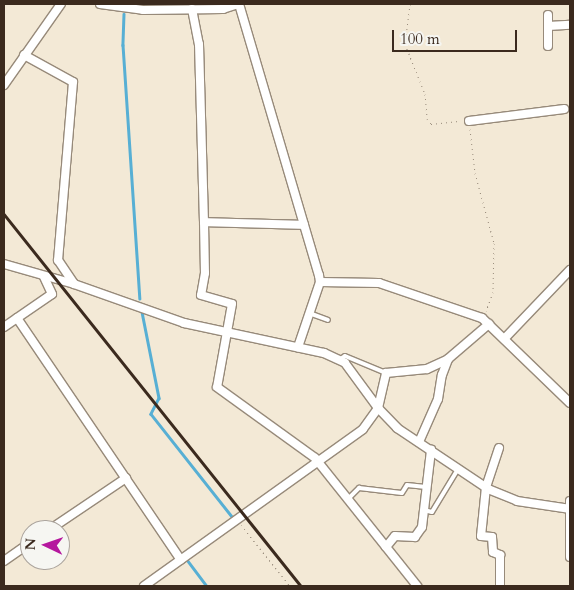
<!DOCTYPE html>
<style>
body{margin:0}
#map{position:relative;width:574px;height:590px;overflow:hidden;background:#f3e9d6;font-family:Cardo,serif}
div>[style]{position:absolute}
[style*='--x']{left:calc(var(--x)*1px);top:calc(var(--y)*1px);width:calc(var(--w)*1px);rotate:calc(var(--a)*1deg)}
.stream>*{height:2.5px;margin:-1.25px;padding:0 1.25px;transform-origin:1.25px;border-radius:1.25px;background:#57afd4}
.path>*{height:1px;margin-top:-0.5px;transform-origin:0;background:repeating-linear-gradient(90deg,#978a7a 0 1px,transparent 0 5px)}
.roads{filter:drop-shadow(1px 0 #978a7a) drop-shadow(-1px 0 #978a7a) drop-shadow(0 1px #978a7a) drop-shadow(0 -1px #978a7a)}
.lane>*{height:4px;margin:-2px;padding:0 2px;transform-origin:2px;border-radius:2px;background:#fff}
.street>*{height:8px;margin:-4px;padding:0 4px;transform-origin:4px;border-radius:4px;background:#fff}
.rail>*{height:2.5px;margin:-1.25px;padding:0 1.25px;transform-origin:1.25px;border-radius:1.25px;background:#3b2a1e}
span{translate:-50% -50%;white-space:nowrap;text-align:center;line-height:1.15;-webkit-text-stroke:4px #f6f6f2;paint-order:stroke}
.frame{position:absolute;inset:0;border:5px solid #3b2a1e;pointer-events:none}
.north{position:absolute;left:20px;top:520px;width:50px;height:50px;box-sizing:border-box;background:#f6f6f2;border:1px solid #aba49d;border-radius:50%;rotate:273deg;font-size:14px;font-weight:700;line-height:20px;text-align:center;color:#3b2a1e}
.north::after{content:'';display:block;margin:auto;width:18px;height:22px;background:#b5179e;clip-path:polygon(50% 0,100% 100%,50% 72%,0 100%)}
.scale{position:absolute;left:392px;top:30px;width:125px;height:22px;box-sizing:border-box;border:2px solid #3b2a1e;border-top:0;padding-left:6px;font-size:15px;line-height:18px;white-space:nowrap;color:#3b2a1e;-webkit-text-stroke:4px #f6f6f2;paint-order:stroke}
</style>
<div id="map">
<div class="stream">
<div style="--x:124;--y:14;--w:31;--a:92"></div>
<div style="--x:123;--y:45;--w:254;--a:86.2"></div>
<div style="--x:142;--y:312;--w:88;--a:78.8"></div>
<div style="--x:159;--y:398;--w:18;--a:117"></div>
<div style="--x:151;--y:414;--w:134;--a:51.7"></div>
<div style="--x:188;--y:561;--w:31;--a:53"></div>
</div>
<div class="path">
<div style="--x:410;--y:4;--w:40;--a:97.1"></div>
<div style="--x:405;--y:44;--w:54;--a:68.2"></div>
<div style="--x:425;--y:94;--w:25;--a:85"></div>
<div style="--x:427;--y:119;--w:6;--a:51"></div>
<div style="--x:431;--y:124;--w:30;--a:-6"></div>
<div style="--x:470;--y:129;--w:44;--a:83.5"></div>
<div style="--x:475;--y:173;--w:73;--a:74.8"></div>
<div style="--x:494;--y:243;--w:49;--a:91.2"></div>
<div style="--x:493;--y:292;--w:20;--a:110"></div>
<div style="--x:241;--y:525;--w:78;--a:51.2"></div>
</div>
<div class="roads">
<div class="lane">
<div style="--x:309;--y:313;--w:20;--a:20"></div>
<div style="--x:339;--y:360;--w:7;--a:-34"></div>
<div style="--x:345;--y:356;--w:44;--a:22.5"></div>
<div style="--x:348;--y:499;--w:16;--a:-45"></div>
<div style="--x:359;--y:488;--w:43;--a:6.6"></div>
<div style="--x:402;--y:493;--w:9;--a:-58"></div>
<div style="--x:407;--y:485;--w:19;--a:6"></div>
<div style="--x:424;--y:510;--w:8;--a:14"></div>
<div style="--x:432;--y:512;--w:50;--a:-58.8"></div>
</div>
<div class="street">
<div style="--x:100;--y:4;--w:43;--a:7.9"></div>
<div style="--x:143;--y:10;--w:80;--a:-0.7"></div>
<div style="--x:223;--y:9;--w:16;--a:-18"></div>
<div style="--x:239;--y:4;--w:283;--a:73.6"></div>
<div style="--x:319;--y:275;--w:7;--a:82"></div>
<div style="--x:320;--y:282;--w:69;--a:108.7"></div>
<div style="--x:192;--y:9;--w:36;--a:79"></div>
<div style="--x:199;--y:44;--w:178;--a:88.4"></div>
<div style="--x:204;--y:222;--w:51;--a:88.9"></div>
<div style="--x:205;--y:273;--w:22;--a:100"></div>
<div style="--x:201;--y:295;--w:32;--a:16"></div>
<div style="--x:232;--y:304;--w:84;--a:100.2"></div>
<div style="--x:217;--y:387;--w:121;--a:35.9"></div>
<div style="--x:315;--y:458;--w:164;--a:51.4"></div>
<div style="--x:548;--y:15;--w:31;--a:90"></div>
<div style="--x:548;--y:26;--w:22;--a:-3"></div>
<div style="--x:24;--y:55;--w:56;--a:28.9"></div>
<div style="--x:73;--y:82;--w:179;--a:94.8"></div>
<div style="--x:58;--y:260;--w:29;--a:56"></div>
<div style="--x:4;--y:85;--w:99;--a:-54.9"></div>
<div style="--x:469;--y:121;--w:96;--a:-7.2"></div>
<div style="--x:204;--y:222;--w:100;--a:1.7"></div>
<div style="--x:4;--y:264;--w:73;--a:15.9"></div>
<div style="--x:74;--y:284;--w:117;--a:19.5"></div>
<div style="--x:184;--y:323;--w:143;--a:12.1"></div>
<div style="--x:324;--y:353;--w:23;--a:25"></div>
<div style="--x:345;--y:363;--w:56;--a:53.7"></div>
<div style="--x:378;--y:408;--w:28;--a:46"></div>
<div style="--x:397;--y:428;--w:110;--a:33.8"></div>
<div style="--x:488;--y:489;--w:31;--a:22"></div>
<div style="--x:517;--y:501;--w:54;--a:8.6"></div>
<div style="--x:320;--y:282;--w:59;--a:1"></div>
<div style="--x:379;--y:283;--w:109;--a:18.8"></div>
<div style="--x:482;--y:318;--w:122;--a:44"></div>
<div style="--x:17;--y:318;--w:292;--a:55.9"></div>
<div style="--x:4;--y:327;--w:58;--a:-34.5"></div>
<div style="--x:52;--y:294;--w:19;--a:-115"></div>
<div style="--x:505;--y:338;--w:94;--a:-46.3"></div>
<div style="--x:419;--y:442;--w:47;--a:-66.2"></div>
<div style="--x:438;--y:399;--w:24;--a:-81"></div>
<div style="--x:442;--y:375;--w:17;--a:-69"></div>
<div style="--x:499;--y:448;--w:41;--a:108.4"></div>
<div style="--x:486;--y:487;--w:49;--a:95.8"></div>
<div style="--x:481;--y:536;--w:11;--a:5"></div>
<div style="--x:492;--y:537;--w:15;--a:86"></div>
<div style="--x:493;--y:552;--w:8;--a:23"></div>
<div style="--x:500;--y:555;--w:31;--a:90"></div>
<div style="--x:570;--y:501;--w:56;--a:90"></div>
<div style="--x:49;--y:530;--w:93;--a:-34"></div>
<div style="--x:386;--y:547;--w:14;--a:-51"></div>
<div style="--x:395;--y:536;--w:20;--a:3"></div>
<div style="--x:415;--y:537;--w:12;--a:-55"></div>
<div style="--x:422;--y:527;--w:78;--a:-83.3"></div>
<div style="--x:4;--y:561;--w:32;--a:-35"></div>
<div style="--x:144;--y:586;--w:269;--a:-35.6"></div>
<div style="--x:363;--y:429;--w:26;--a:-54"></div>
<div style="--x:378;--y:408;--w:36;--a:-77"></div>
<div style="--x:386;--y:373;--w:41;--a:-5.6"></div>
<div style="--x:427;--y:369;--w:23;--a:-25"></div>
<div style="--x:448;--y:359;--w:54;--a:-40.5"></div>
</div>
</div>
<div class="rail">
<div style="--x:4;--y:214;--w:476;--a:51.4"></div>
</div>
<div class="frame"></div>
<div class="north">N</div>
<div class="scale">100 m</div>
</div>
